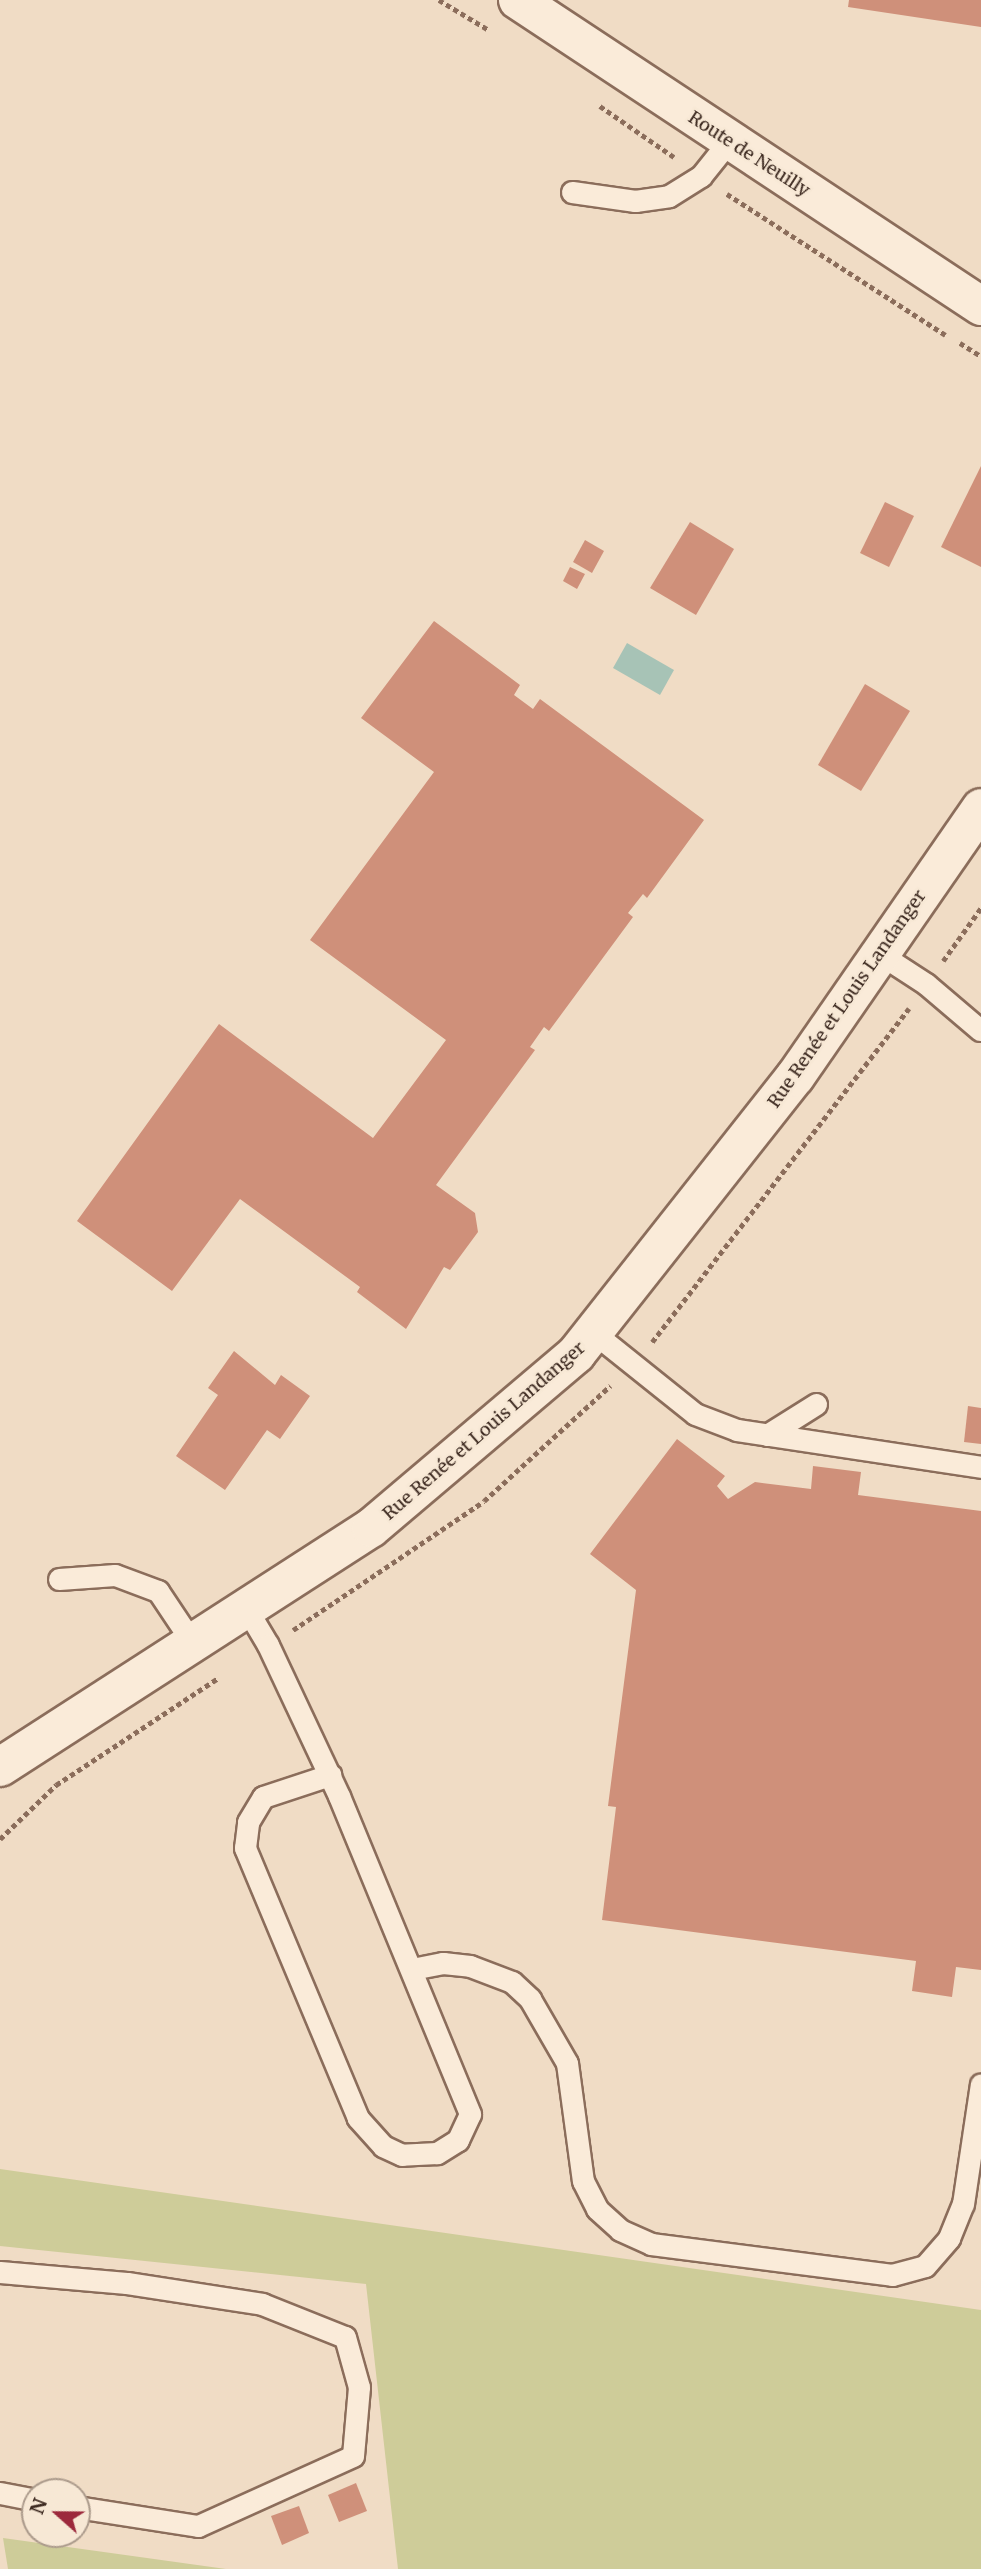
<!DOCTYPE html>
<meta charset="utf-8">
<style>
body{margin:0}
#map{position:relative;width:981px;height:2569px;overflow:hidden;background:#f0dcc5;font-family:Merriweather,serif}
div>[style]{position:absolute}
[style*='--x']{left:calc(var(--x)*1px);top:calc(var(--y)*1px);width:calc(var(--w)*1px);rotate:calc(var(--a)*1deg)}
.green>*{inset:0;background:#cecc99}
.water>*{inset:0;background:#a7c3b6}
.building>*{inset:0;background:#cf907a}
.path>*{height:4.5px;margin-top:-2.25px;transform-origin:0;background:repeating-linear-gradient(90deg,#8b6d5b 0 5px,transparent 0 8.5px)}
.roads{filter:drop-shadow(2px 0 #8b6d5b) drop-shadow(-2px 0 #8b6d5b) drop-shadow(0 2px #8b6d5b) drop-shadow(0 -2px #8b6d5b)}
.lane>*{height:21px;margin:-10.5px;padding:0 10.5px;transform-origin:10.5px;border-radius:10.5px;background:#faebd9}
.street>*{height:38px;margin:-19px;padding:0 19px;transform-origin:19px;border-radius:19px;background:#faebd9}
.secondary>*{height:38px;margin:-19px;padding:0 19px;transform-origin:19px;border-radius:19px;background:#faebd9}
span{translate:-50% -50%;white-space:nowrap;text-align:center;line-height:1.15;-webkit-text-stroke:5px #f7e8d5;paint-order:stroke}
.street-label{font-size:18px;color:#3b281f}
.north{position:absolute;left:21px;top:2478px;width:70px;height:70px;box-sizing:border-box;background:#f7e8d5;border:2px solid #ac9b8c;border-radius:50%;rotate:291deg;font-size:19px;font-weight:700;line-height:28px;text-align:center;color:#3b281f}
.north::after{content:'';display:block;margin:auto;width:24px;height:32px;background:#9c293c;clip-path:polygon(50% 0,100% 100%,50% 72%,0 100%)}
</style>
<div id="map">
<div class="green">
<div style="clip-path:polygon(0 2169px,981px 2310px,981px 2569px,398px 2569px,366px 2284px,0 2246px)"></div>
<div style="clip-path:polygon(3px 2538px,226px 2569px,8px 2569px)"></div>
</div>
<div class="water">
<div style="clip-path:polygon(627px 643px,674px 670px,660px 695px,613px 668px)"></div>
</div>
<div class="building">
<div style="clip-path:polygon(849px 0,981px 0,981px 27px,848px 7px)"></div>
<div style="clip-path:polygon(981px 466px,981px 567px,941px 547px)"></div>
<div style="clip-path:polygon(885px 502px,914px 516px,889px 567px,860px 553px)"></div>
<div style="clip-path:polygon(690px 522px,734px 549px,696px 615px,650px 588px)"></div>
<div style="clip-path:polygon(585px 540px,604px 551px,592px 573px,573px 562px)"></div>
<div style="clip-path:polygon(570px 567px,585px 574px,577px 589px,563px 581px)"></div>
<div style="clip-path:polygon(434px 621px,520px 685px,514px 695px,533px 709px,540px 699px,704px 820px,647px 898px,643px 894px,628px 913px,633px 917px,549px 1031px,544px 1027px,530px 1047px,535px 1050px,436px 1185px,475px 1213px,478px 1232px,450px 1270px,444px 1267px,406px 1329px,357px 1292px,360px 1287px,240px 1199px,172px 1291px,77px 1221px,219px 1024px,373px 1138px,446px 1040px,310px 940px,434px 772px,361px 718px)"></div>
<div style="clip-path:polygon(865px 684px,910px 711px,861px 791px,818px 765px)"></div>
<div style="clip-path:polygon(234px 1351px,275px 1385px,281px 1375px,310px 1396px,280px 1439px,267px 1430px,225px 1490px,176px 1456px,218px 1395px,208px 1388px)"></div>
<div style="clip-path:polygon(968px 1406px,981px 1408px,981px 1444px,964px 1442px)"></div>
<div style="clip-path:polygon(677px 1439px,725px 1476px,717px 1486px,728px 1499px,755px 1482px,811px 1489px,813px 1466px,861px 1472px,858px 1495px,981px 1511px,981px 1970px,956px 1967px,952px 1997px,912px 1991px,916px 1961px,602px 1920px,616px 1807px,608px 1806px,636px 1590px,590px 1554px)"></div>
<div style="clip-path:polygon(356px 2483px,367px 2511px,339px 2522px,328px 2495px)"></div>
<div style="clip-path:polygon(299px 2506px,309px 2533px,282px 2545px,271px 2516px)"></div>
</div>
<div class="path">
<div style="--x:439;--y:0;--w:58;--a:31"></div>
<div style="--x:600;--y:106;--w:90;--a:34.6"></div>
<div style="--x:727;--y:194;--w:260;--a:32.8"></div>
<div style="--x:960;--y:343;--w:25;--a:32"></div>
<div style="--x:943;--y:961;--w:65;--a:-54.4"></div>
<div style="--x:652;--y:1342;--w:421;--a:-52.4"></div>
<div style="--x:293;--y:1630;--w:230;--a:-34"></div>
<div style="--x:484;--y:1501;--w:171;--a:-42.4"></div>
<div style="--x:0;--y:1839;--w:78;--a:-44"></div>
<div style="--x:56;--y:1785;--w:194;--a:-33.4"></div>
</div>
<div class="roads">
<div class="lane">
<div style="--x:572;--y:192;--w:64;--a:8.1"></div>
<div style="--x:635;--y:201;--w:34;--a:-8"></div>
<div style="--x:669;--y:196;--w:38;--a:-32"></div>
<div style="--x:701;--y:176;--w:45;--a:-51.3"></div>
<div style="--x:880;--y:954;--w:55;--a:33.1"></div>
<div style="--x:926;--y:984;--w:71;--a:40.4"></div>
<div style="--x:594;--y:1333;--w:129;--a:38.7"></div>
<div style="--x:695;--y:1414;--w:45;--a:20.9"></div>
<div style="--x:737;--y:1430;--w:247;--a:8.6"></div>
<div style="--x:767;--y:1435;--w:58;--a:-32.3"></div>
<div style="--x:59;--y:1579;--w:56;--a:-4.1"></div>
<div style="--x:115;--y:1575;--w:46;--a:20.4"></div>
<div style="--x:158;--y:1591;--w:61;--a:56.3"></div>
<div style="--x:246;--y:1608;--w:43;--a:59.3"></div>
<div style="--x:268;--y:1645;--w:167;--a:64.8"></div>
<div style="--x:339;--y:1796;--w:344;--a:67.6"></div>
<div style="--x:470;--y:2114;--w:29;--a:115"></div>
<div style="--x:458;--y:2140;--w:25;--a:148"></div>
<div style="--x:437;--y:2153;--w:35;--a:177"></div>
<div style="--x:402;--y:2155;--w:21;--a:-155"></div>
<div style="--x:383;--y:2146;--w:38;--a:-132"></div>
<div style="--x:358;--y:2118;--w:293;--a:-112.7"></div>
<div style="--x:245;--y:1848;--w:26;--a:-83"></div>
<div style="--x:248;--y:1822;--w:29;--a:-59"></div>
<div style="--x:263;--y:1797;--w:71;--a:-18.2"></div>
<div style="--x:412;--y:1969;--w:32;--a:-11"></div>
<div style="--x:443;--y:1963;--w:27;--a:6"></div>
<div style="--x:470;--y:1966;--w:45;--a:20.9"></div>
<div style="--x:512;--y:1982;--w:25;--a:43"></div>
<div style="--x:530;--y:1999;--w:74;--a:60"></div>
<div style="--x:567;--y:2063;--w:119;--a:82.3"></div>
<div style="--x:583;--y:2181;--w:31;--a:63"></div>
<div style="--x:597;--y:2209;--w:31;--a:42"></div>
<div style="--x:620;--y:2230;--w:34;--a:24"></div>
<div style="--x:651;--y:2244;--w:243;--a:7.3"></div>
<div style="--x:892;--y:2275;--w:34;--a:-15"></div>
<div style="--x:925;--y:2266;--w:37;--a:-49"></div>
<div style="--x:949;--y:2238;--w:37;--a:-68"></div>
<div style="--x:963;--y:2204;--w:121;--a:-81.5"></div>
<div style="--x:0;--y:2272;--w:127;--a:5"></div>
<div style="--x:127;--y:2283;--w:137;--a:8.8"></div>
<div style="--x:262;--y:2304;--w:89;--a:21.7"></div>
<div style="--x:345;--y:2337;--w:52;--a:74.4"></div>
<div style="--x:359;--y:2387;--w:69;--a:95"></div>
<div style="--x:353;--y:2456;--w:170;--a:155.7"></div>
<div style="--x:198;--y:2526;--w:122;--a:-171.1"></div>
<div style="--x:0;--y:2493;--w:36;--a:11"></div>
</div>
<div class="street">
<div style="--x:0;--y:1767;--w:441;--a:-32.8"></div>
<div style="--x:371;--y:1528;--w:269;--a:-40.3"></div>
<div style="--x:576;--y:1354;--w:353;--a:-51.7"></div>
<div style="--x:795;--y:1077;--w:327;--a:-55.3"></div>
</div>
<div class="secondary">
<div style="--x:518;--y:0;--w:555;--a:33.46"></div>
</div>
</div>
<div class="street-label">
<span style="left:749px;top:154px;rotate:33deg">Route de Neuilly</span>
<span style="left:847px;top:999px;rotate:-55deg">Rue Renée et Louis Landanger</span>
<span style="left:484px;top:1431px;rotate:-41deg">Rue Renée et Louis Landanger</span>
</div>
<div class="north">N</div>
</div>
